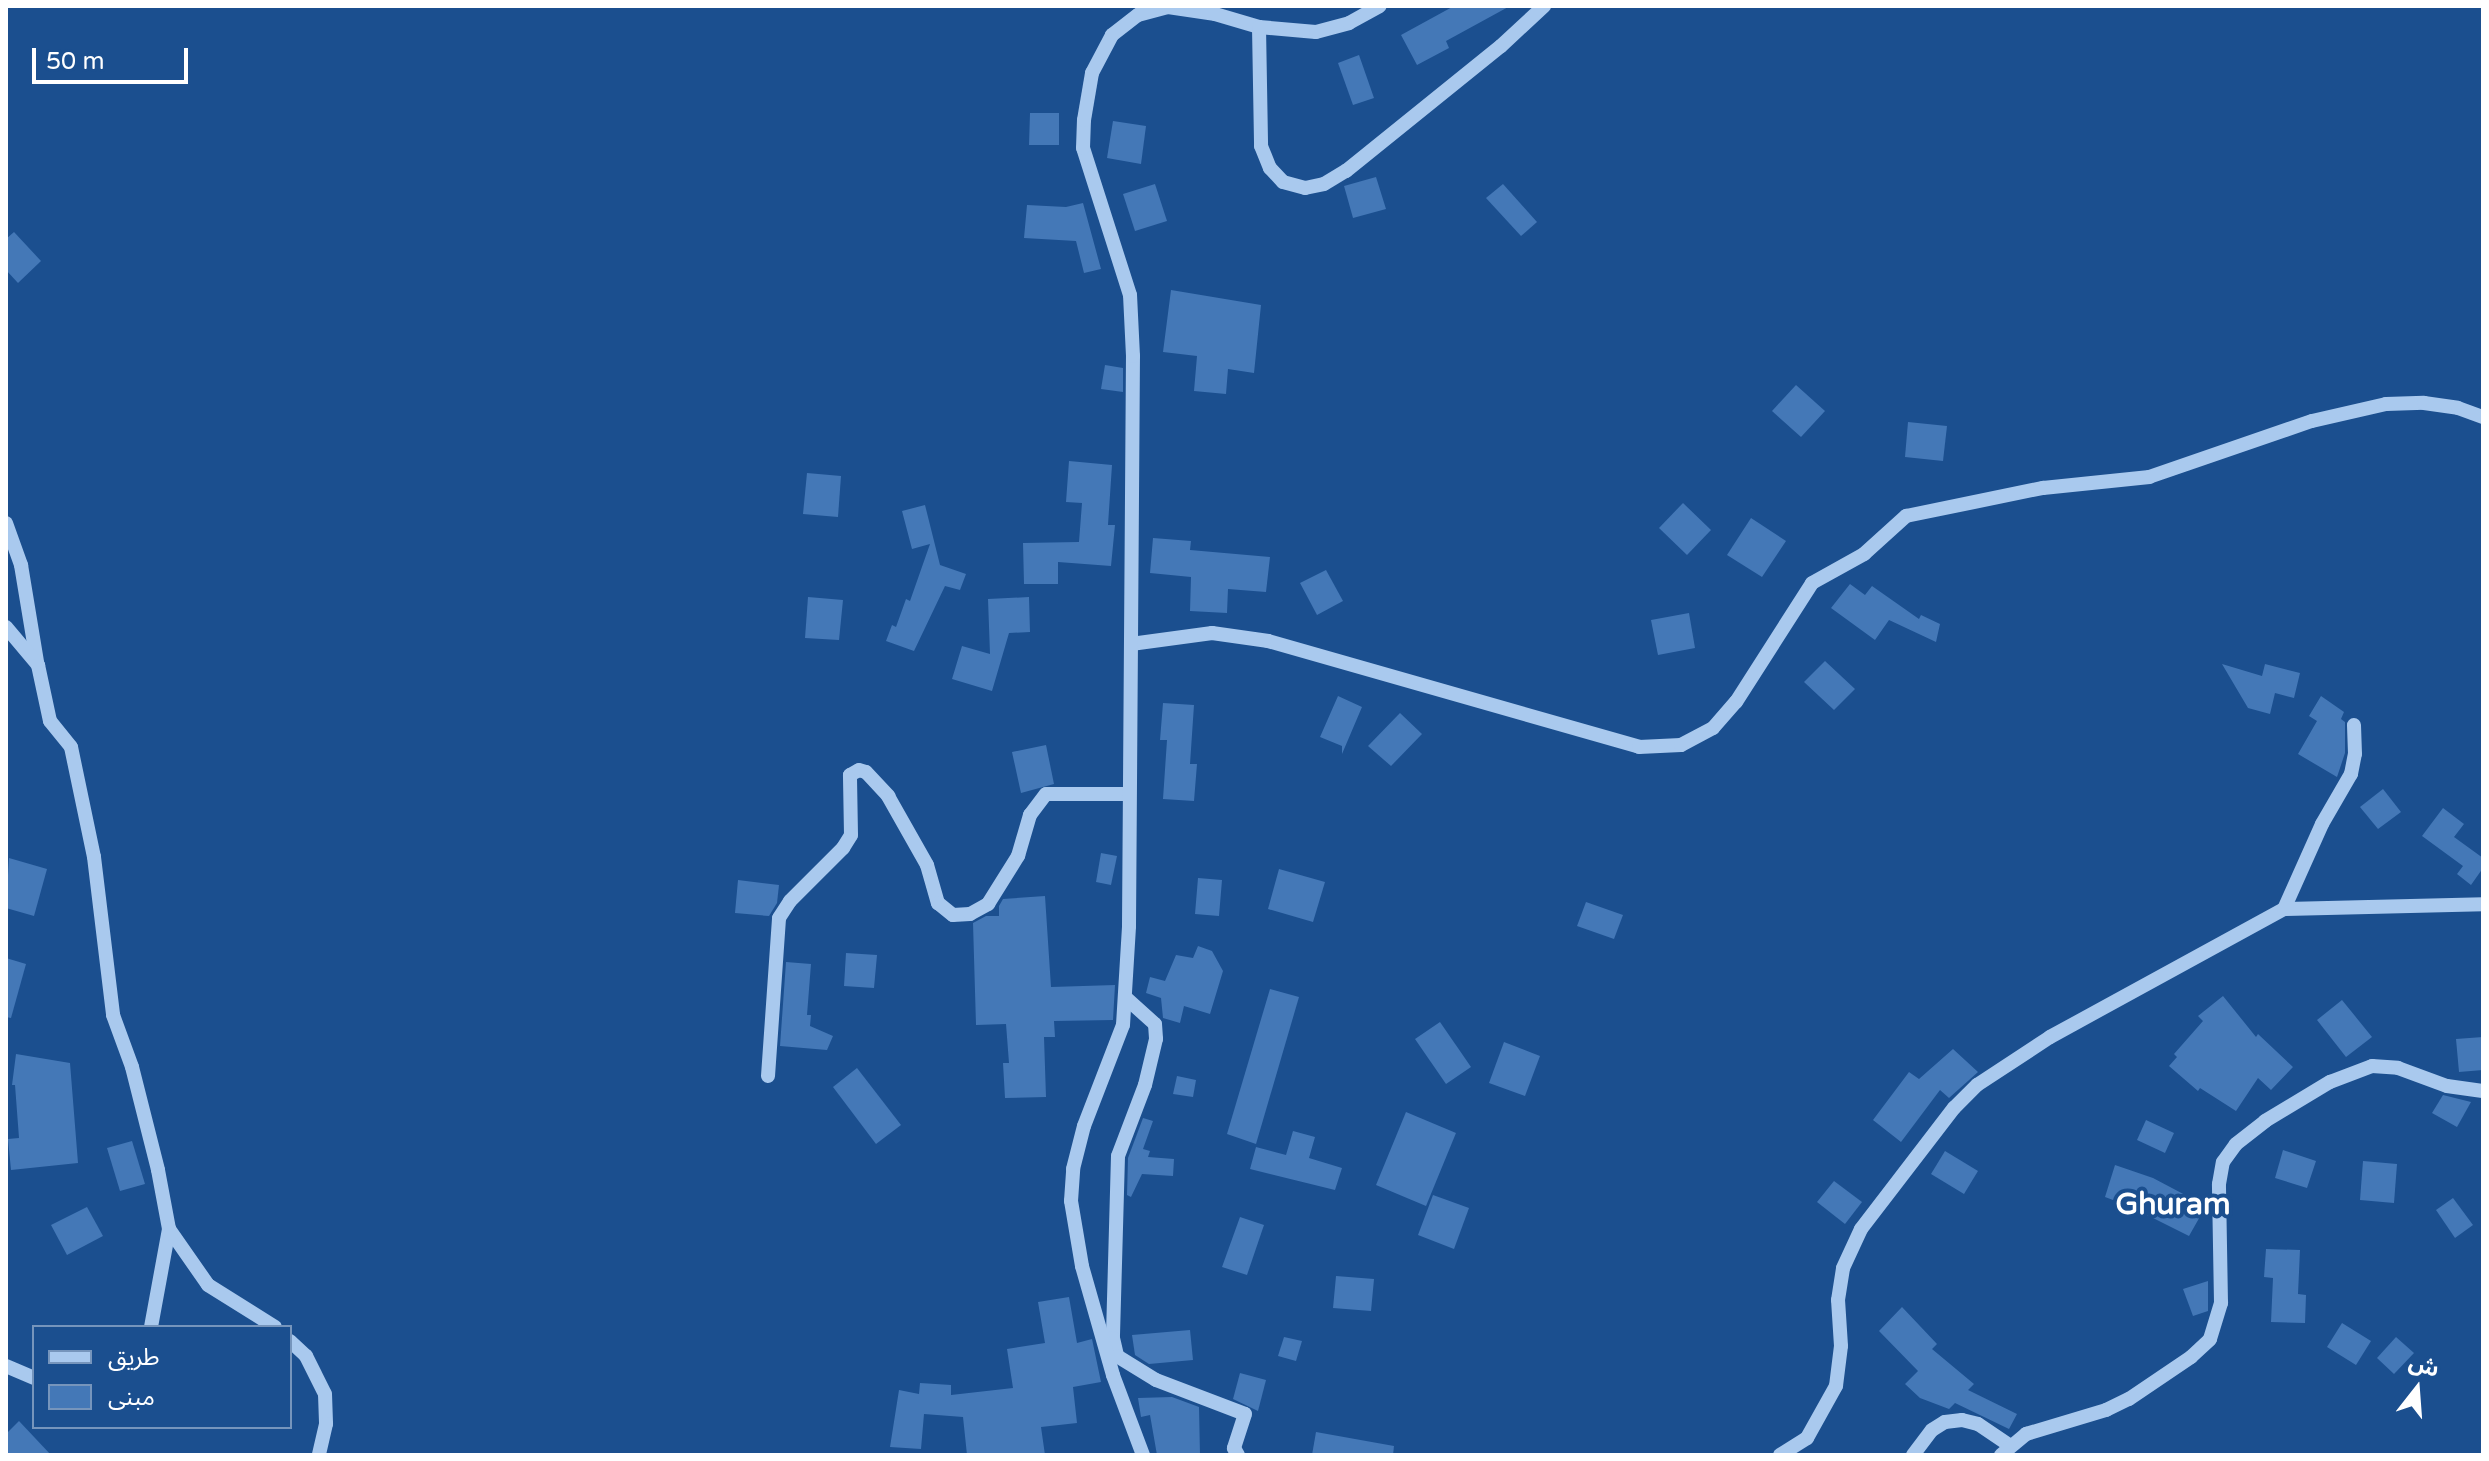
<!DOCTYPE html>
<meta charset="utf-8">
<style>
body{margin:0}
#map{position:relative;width:2489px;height:1461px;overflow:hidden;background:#1b4f8f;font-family:"Varela Round","Noto Sans Arabic",sans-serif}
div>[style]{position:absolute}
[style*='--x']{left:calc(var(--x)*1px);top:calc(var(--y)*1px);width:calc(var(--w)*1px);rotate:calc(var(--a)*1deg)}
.building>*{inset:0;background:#4478b7}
.minor>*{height:14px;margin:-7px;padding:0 7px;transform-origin:7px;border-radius:7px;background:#a9c9ee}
span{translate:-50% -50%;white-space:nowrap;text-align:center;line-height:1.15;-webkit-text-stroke:8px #1b4f8f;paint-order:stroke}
.quarter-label{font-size:30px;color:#fff;font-weight:700}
.frame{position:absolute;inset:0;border:8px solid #fff;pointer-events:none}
.legend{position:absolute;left:32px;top:1325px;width:260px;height:104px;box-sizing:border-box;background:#1b4f8f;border:2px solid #7695bc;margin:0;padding:10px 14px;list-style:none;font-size:24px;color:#fff}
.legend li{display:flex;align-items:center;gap:16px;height:40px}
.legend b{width:40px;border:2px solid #7695bc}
.north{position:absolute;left:2377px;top:1349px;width:80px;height:80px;-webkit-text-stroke:6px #1b4f8f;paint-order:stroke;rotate:17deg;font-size:22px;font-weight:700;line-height:32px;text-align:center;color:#fff}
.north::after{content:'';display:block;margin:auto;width:28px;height:36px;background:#fff;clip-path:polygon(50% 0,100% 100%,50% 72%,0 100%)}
.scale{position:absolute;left:32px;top:48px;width:156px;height:36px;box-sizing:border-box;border:4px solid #fff;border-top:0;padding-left:10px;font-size:24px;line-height:28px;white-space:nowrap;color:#fff;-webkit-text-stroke:6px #1b4f8f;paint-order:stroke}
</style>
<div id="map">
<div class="building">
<div style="clip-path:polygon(1454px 6px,1510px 6px,1446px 41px,1449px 48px,1417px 65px,1401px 35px)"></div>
<div style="clip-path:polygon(1359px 55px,1374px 98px,1353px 105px,1338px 63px)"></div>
<div style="clip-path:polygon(1030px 113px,1059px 113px,1059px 145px,1029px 145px)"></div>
<div style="clip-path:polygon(1113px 121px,1146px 126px,1141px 164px,1107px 158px)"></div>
<div style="clip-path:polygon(1376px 177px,1386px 209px,1353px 218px,1344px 186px)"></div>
<div style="clip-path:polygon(1155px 184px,1167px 221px,1135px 231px,1123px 194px)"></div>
<div style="clip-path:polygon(1503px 184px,1537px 222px,1521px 236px,1486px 198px)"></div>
<div style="clip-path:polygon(1083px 203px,1101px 269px,1084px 273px,1076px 241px,1024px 238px,1027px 205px,1066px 207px)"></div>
<div style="clip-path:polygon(14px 232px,41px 261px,18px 283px,6px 270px,6px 239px)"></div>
<div style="clip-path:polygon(1171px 290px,1261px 305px,1254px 373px,1228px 369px,1226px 394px,1194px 391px,1197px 356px,1163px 352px)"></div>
<div style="clip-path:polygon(1105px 365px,1123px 368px,1123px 392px,1101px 389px)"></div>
<div style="clip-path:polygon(1796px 385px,1825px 411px,1801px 437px,1772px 411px)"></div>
<div style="clip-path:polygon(1908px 422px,1947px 426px,1943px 461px,1905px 457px)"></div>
<div style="clip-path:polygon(1069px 461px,1112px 465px,1108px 525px,1115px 525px,1111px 566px,1058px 562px,1058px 584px,1024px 584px,1023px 543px,1079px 542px,1082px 503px,1066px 502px)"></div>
<div style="clip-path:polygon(807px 473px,841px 476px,838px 517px,803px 514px)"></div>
<div style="clip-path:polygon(1683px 503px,1711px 530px,1687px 555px,1659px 528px)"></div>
<div style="clip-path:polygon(925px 505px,940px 565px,966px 574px,960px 590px,945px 586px,914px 651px,886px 641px,892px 625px,896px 627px,906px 599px,910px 601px,930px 544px,912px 549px,902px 511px)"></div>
<div style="clip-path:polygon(1751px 518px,1786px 541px,1762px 577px,1727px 555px)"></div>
<div style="clip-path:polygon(1153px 538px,1191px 541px,1190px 550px,1270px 557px,1266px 592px,1228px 589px,1227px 613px,1190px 611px,1191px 577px,1150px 573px)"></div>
<div style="clip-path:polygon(1326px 570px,1343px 601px,1317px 615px,1300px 583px)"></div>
<div style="clip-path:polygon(1850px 584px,1865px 595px,1872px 586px,1919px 619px,1921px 615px,1940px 624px,1936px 642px,1889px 620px,1875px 640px,1831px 608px)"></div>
<div style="clip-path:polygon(808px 597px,843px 600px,839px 640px,805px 638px)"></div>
<div style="clip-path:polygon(1029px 597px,1030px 632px,1009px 633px,992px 691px,952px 679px,962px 646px,990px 654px,988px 599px)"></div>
<div style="clip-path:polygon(1689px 613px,1695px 648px,1658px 655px,1651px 620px)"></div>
<div style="clip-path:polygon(1825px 661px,1855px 689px,1834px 710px,1804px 682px)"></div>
<div style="clip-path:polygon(2222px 664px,2262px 676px,2265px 664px,2300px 673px,2294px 698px,2275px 693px,2270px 714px,2248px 708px)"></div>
<div style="clip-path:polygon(1338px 696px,1362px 707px,1342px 754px,1342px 746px,1320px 737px)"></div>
<div style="clip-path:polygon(2321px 696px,2344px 712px,2341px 719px,2345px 722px,2345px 753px,2337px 777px,2298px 754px,2317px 721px,2309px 716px)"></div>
<div style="clip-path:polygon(1163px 703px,1194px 705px,1190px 764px,1197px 764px,1194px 801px,1163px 799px,1167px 740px,1160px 740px)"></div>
<div style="clip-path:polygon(1400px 713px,1422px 734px,1391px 766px,1368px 746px)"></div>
<div style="clip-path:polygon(1046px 745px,1054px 784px,1021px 793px,1012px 752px)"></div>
<div style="clip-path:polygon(2383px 789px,2401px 812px,2378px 829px,2360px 807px)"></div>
<div style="clip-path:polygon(2443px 808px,2464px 824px,2454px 837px,2483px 858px,2483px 868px,2471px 885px,2457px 874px,2463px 866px,2422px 836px)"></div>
<div style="clip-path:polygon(1101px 853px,1117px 856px,1111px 885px,1096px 882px)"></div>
<div style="clip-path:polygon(9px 858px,47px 869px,34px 916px,6px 908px)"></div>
<div style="clip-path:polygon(1279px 869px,1325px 882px,1313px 922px,1268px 909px)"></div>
<div style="clip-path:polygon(1198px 878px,1222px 880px,1219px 916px,1195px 914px)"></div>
<div style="clip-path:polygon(738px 880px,779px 885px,777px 903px,769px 916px,735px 913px)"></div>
<div style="clip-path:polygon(1045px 896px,1051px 987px,1115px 985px,1113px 1020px,1054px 1021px,1055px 1037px,1044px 1037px,1046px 1097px,1005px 1098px,1003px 1063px,1009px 1063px,1006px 1024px,976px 1025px,973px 923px,986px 916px,999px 916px,999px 906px,1003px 899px)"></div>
<div style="clip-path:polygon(1586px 902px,1623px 915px,1614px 939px,1577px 926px)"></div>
<div style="clip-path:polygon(1198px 946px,1212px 951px,1223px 971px,1210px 1014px,1184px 1006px,1180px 1023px,1163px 1018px,1161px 998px,1146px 993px,1150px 977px,1165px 981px,1176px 955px,1193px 958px)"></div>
<div style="clip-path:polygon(846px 953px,877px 955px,874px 988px,844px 986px)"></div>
<div style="clip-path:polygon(6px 958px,26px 964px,11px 1018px,6px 1017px)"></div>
<div style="clip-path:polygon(786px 962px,811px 964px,807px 1015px,811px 1015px,810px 1026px,833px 1036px,827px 1050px,780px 1046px)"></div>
<div style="clip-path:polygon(1270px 989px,1299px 997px,1256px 1144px,1227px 1134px)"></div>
<div style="clip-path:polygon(2223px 996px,2256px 1037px,2258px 1034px,2293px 1067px,2271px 1090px,2258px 1078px,2236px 1111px,2200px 1088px,2198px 1091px,2169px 1066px,2177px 1057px,2174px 1054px,2203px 1021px,2198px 1016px)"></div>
<div style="clip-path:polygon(2342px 1000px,2372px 1037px,2346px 1057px,2317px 1020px)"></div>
<div style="clip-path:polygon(1440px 1022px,1471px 1067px,1446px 1084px,1415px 1039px)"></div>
<div style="clip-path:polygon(2483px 1037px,2483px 1070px,2459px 1072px,2456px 1039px)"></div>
<div style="clip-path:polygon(1504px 1042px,1540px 1056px,1525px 1096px,1489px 1083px)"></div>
<div style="clip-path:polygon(1953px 1049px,1978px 1072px,1949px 1098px,1940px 1090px,1901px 1142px,1873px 1120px,1909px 1072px,1919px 1079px)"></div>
<div style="clip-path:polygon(16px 1054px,70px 1063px,78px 1163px,11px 1170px,8px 1139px,19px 1138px,15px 1085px,12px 1085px)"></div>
<div style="clip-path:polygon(857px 1068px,901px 1125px,876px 1144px,833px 1087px)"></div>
<div style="clip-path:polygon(1177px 1076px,1196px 1080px,1193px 1097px,1173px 1094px)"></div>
<div style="clip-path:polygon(2443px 1095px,2471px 1102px,2457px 1127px,2432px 1113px)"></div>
<div style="clip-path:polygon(1406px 1112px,1456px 1133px,1426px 1206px,1376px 1185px)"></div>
<div style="clip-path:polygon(1143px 1118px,1153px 1121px,1143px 1149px,1150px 1151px,1148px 1157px,1174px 1159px,1173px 1176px,1142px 1174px,1131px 1197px,1127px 1195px,1128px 1158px)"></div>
<div style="clip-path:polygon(2146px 1120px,2174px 1133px,2165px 1153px,2137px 1140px)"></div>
<div style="clip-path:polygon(1293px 1131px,1315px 1137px,1309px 1158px,1342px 1168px,1335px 1190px,1250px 1169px,1256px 1147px,1286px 1155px)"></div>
<div style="clip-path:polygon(132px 1141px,145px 1184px,120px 1191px,107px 1148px)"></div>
<div style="clip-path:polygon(2283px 1150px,2316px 1161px,2307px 1188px,2275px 1178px)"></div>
<div style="clip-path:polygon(1945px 1151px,1978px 1171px,1964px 1194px,1931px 1174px)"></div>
<div style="clip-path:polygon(2363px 1161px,2397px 1164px,2394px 1203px,2360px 1200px)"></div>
<div style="clip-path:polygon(2115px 1165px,2153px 1178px,2206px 1206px,2189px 1236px,2129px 1206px,2105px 1197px)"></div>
<div style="clip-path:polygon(1834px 1181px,1862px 1202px,1845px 1224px,1817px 1202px)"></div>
<div style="clip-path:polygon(1433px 1195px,1469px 1208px,1454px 1249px,1418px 1235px)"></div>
<div style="clip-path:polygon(2453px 1198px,2473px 1225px,2455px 1238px,2436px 1210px)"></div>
<div style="clip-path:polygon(87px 1207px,103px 1236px,67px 1255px,51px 1225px)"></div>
<div style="clip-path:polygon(1240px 1217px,1264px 1225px,1247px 1275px,1222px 1267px)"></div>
<div style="clip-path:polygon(2266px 1249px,2300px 1250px,2298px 1294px,2306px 1295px,2305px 1323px,2271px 1322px,2273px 1278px,2264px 1277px)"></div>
<div style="clip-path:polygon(1336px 1276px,1374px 1279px,1371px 1311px,1333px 1308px)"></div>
<div style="clip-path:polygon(2208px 1281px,2208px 1311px,2193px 1316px,2183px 1289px)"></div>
<div style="clip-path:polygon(1069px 1297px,1077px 1343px,1092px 1339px,1101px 1382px,1073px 1387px,1077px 1423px,1041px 1427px,1045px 1455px,967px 1455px,963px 1417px,924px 1414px,921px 1449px,890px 1447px,899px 1390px,919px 1394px,920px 1383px,951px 1385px,951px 1395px,1013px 1388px,1007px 1349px,1045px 1343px,1038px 1302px)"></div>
<div style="clip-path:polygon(1902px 1307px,1937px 1344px,1932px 1349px,1974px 1384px,1968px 1390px,2017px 1414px,2009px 1429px,1955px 1403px,1949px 1409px,1920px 1398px,1905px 1384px,1918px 1371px,1879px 1331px)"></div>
<div style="clip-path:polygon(2342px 1323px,2371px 1341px,2356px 1365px,2327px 1347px)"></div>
<div style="clip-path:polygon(1190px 1330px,1193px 1360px,1149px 1364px,1135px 1355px,1132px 1335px)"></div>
<div style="clip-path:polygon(1284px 1337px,1302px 1341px,1296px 1361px,1278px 1356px)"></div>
<div style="clip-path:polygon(2396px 1337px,2414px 1353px,2394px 1374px,2377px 1358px)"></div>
<div style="clip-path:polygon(1240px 1373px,1266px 1380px,1258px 1411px,1233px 1399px)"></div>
<div style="clip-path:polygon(1138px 1398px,1172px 1397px,1199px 1407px,1200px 1455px,1157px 1455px,1150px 1415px,1141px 1417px)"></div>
<div style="clip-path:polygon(19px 1421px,51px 1455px,6px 1455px,6px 1434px)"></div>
<div style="clip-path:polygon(1316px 1432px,1394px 1446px,1393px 1455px,1312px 1455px)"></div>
</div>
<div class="minor">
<div style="--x:1259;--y:27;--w:119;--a:89"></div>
<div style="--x:1261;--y:146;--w:24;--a:68"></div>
<div style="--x:1270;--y:168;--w:19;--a:47"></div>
<div style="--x:1283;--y:182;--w:23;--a:15"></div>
<div style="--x:1305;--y:188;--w:19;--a:-12"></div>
<div style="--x:1324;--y:184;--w:26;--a:-31"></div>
<div style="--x:1346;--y:171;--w:199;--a:-38.9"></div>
<div style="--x:1501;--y:46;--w:59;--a:-42.9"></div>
<div style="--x:6;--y:523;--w:45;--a:70.3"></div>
<div style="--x:21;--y:565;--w:98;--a:80.6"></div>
<div style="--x:6;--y:627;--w:50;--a:49.9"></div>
<div style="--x:38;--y:665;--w:57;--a:77.9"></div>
<div style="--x:50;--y:721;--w:33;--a:51"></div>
<div style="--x:71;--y:747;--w:112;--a:78.2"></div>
<div style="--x:94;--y:857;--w:159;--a:83.1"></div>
<div style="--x:113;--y:1015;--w:55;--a:69.9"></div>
<div style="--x:132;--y:1067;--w:106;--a:75.8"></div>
<div style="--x:158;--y:1170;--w:60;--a:79.4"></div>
<div style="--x:1131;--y:644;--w:82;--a:-7.7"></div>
<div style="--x:1212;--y:633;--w:57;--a:8.1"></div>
<div style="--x:1268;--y:641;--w:386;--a:15.9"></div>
<div style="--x:1639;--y:747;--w:42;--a:-2.7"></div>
<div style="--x:1681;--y:745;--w:36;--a:-28"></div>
<div style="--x:1713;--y:728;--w:35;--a:-49"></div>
<div style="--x:1736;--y:702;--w:141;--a:-57.4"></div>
<div style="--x:1812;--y:583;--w:60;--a:-29.1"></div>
<div style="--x:1864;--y:554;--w:57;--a:-42.1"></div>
<div style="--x:1906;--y:516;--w:140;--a:-11.6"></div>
<div style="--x:2043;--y:488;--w:107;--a:-5.9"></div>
<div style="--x:2149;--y:477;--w:172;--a:-19"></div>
<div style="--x:2312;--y:421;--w:76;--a:-12.9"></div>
<div style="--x:2386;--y:404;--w:38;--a:-2"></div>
<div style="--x:2424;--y:403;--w:34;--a:8"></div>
<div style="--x:2458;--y:408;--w:27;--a:20"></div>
<div style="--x:2284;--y:909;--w:93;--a:-65.9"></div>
<div style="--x:2322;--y:824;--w:58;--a:-59.9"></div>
<div style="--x:2351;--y:774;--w:20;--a:-79"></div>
<div style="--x:2355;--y:754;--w:29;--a:-92"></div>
<div style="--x:1126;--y:998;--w:39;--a:42"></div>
<div style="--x:1155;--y:1024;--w:15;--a:86"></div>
<div style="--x:1156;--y:1039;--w:47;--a:103.4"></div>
<div style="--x:1145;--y:1085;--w:76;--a:110.8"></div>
<div style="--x:1118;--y:1156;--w:182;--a:91.6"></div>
<div style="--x:1113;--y:1338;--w:18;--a:77"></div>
<div style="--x:1117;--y:1356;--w:46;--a:31.6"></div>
<div style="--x:1156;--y:1380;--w:95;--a:20.9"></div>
<div style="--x:1245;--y:1414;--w:36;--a:108"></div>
<div style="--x:1234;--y:1448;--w:8;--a:60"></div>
<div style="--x:768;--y:1076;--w:158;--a:-86"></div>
<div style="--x:779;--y:918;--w:20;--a:-57"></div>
<div style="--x:790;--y:901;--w:75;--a:-45"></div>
<div style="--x:843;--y:848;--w:15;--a:-58"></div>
<div style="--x:851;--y:835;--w:60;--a:-91"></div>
<div style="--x:850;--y:775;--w:10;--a:-29"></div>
<div style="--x:859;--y:770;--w:7;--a:16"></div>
<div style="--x:866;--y:772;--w:33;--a:47"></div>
<div style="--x:888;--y:796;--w:79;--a:60.5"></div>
<div style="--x:927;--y:865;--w:40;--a:74"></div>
<div style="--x:938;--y:903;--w:19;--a:39"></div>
<div style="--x:953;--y:915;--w:17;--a:-3"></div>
<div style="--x:970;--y:914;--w:21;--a:-29"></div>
<div style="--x:988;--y:904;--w:57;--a:-58"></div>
<div style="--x:1018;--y:856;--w:43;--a:-73.7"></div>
<div style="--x:1030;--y:815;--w:26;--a:-53"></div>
<div style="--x:1046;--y:794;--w:82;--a:0"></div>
<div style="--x:151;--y:1327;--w:100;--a:-79.6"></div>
<div style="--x:169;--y:1229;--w:68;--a:55.1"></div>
<div style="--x:208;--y:1285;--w:79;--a:32.1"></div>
<div style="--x:290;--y:1341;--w:22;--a:43"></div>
<div style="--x:306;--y:1356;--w:42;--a:63.4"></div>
<div style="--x:325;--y:1394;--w:30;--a:88"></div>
<div style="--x:326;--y:1424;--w:32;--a:103"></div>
<div style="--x:6;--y:1366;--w:30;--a:23"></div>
<div style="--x:1143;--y:1455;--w:85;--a:-110.6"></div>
<div style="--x:1113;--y:1375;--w:113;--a:-105.9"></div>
<div style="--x:1082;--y:1266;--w:66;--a:-99.6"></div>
<div style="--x:1071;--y:1201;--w:32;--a:-86"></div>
<div style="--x:1073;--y:1169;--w:44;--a:-75.7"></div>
<div style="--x:1084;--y:1126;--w:108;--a:-68.9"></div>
<div style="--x:1123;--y:1025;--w:99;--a:-86.5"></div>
<div style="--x:1129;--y:926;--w:570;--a:-89.6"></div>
<div style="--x:1133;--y:356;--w:61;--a:-92.8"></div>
<div style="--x:1130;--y:295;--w:154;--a:-107.7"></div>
<div style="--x:1083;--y:148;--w:28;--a:-88"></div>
<div style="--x:1084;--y:120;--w:48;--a:-80.3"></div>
<div style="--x:1092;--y:73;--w:43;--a:-62.2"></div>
<div style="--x:1112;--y:35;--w:33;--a:-38"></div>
<div style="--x:1138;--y:15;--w:31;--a:-15"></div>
<div style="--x:1168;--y:7;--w:48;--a:8.5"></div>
<div style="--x:1215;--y:14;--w:46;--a:16.5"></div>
<div style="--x:1259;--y:27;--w:57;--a:5"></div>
<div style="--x:1316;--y:32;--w:34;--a:-15"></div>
<div style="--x:1349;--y:23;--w:35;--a:-29"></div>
<div style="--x:1780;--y:1455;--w:32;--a:-32"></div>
<div style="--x:1807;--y:1438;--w:60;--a:-60.9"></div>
<div style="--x:1836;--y:1386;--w:40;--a:-82.9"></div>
<div style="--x:1841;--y:1346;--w:46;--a:-93.7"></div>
<div style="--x:1838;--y:1300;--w:32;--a:-81"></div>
<div style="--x:1843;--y:1268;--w:43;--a:-65.2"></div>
<div style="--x:1861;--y:1229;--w:153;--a:-52.5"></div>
<div style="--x:1954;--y:1108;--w:33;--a:-45"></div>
<div style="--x:1977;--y:1085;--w:87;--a:-33.3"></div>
<div style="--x:2050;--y:1037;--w:267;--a:-28.7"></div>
<div style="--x:2284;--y:909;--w:199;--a:-1.4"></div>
<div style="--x:1913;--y:1455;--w:31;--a:-53"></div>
<div style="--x:1932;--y:1430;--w:15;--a:-32"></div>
<div style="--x:1945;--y:1422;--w:17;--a:-7"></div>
<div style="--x:1962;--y:1420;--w:16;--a:14"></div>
<div style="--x:1978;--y:1424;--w:37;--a:34"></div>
<div style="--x:2001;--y:1455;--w:33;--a:-40"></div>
<div style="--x:2026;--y:1434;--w:84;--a:-16.7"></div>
<div style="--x:2106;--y:1410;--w:25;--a:-26"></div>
<div style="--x:2129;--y:1399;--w:75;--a:-34.1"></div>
<div style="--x:2191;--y:1357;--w:26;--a:-43"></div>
<div style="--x:2210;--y:1339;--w:38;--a:-73"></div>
<div style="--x:2221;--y:1303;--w:119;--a:-91"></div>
<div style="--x:2219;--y:1184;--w:22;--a:-80"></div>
<div style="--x:2223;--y:1162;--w:22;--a:-54"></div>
<div style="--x:2236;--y:1144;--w:37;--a:-38"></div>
<div style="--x:2265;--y:1121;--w:76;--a:-31"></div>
<div style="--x:2330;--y:1082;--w:45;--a:-20.9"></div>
<div style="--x:2372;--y:1066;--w:26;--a:4"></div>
<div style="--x:2398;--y:1068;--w:52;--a:20.2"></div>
<div style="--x:2447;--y:1086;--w:36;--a:8"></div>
</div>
<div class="quarter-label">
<span style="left:2173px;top:1205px">Ghuram</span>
</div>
<div class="frame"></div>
<ul class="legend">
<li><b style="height:10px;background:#a9c9ee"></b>طريق</li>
<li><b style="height:22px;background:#4478b7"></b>مبنى</li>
</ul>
<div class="north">ش</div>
<div class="scale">50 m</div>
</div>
